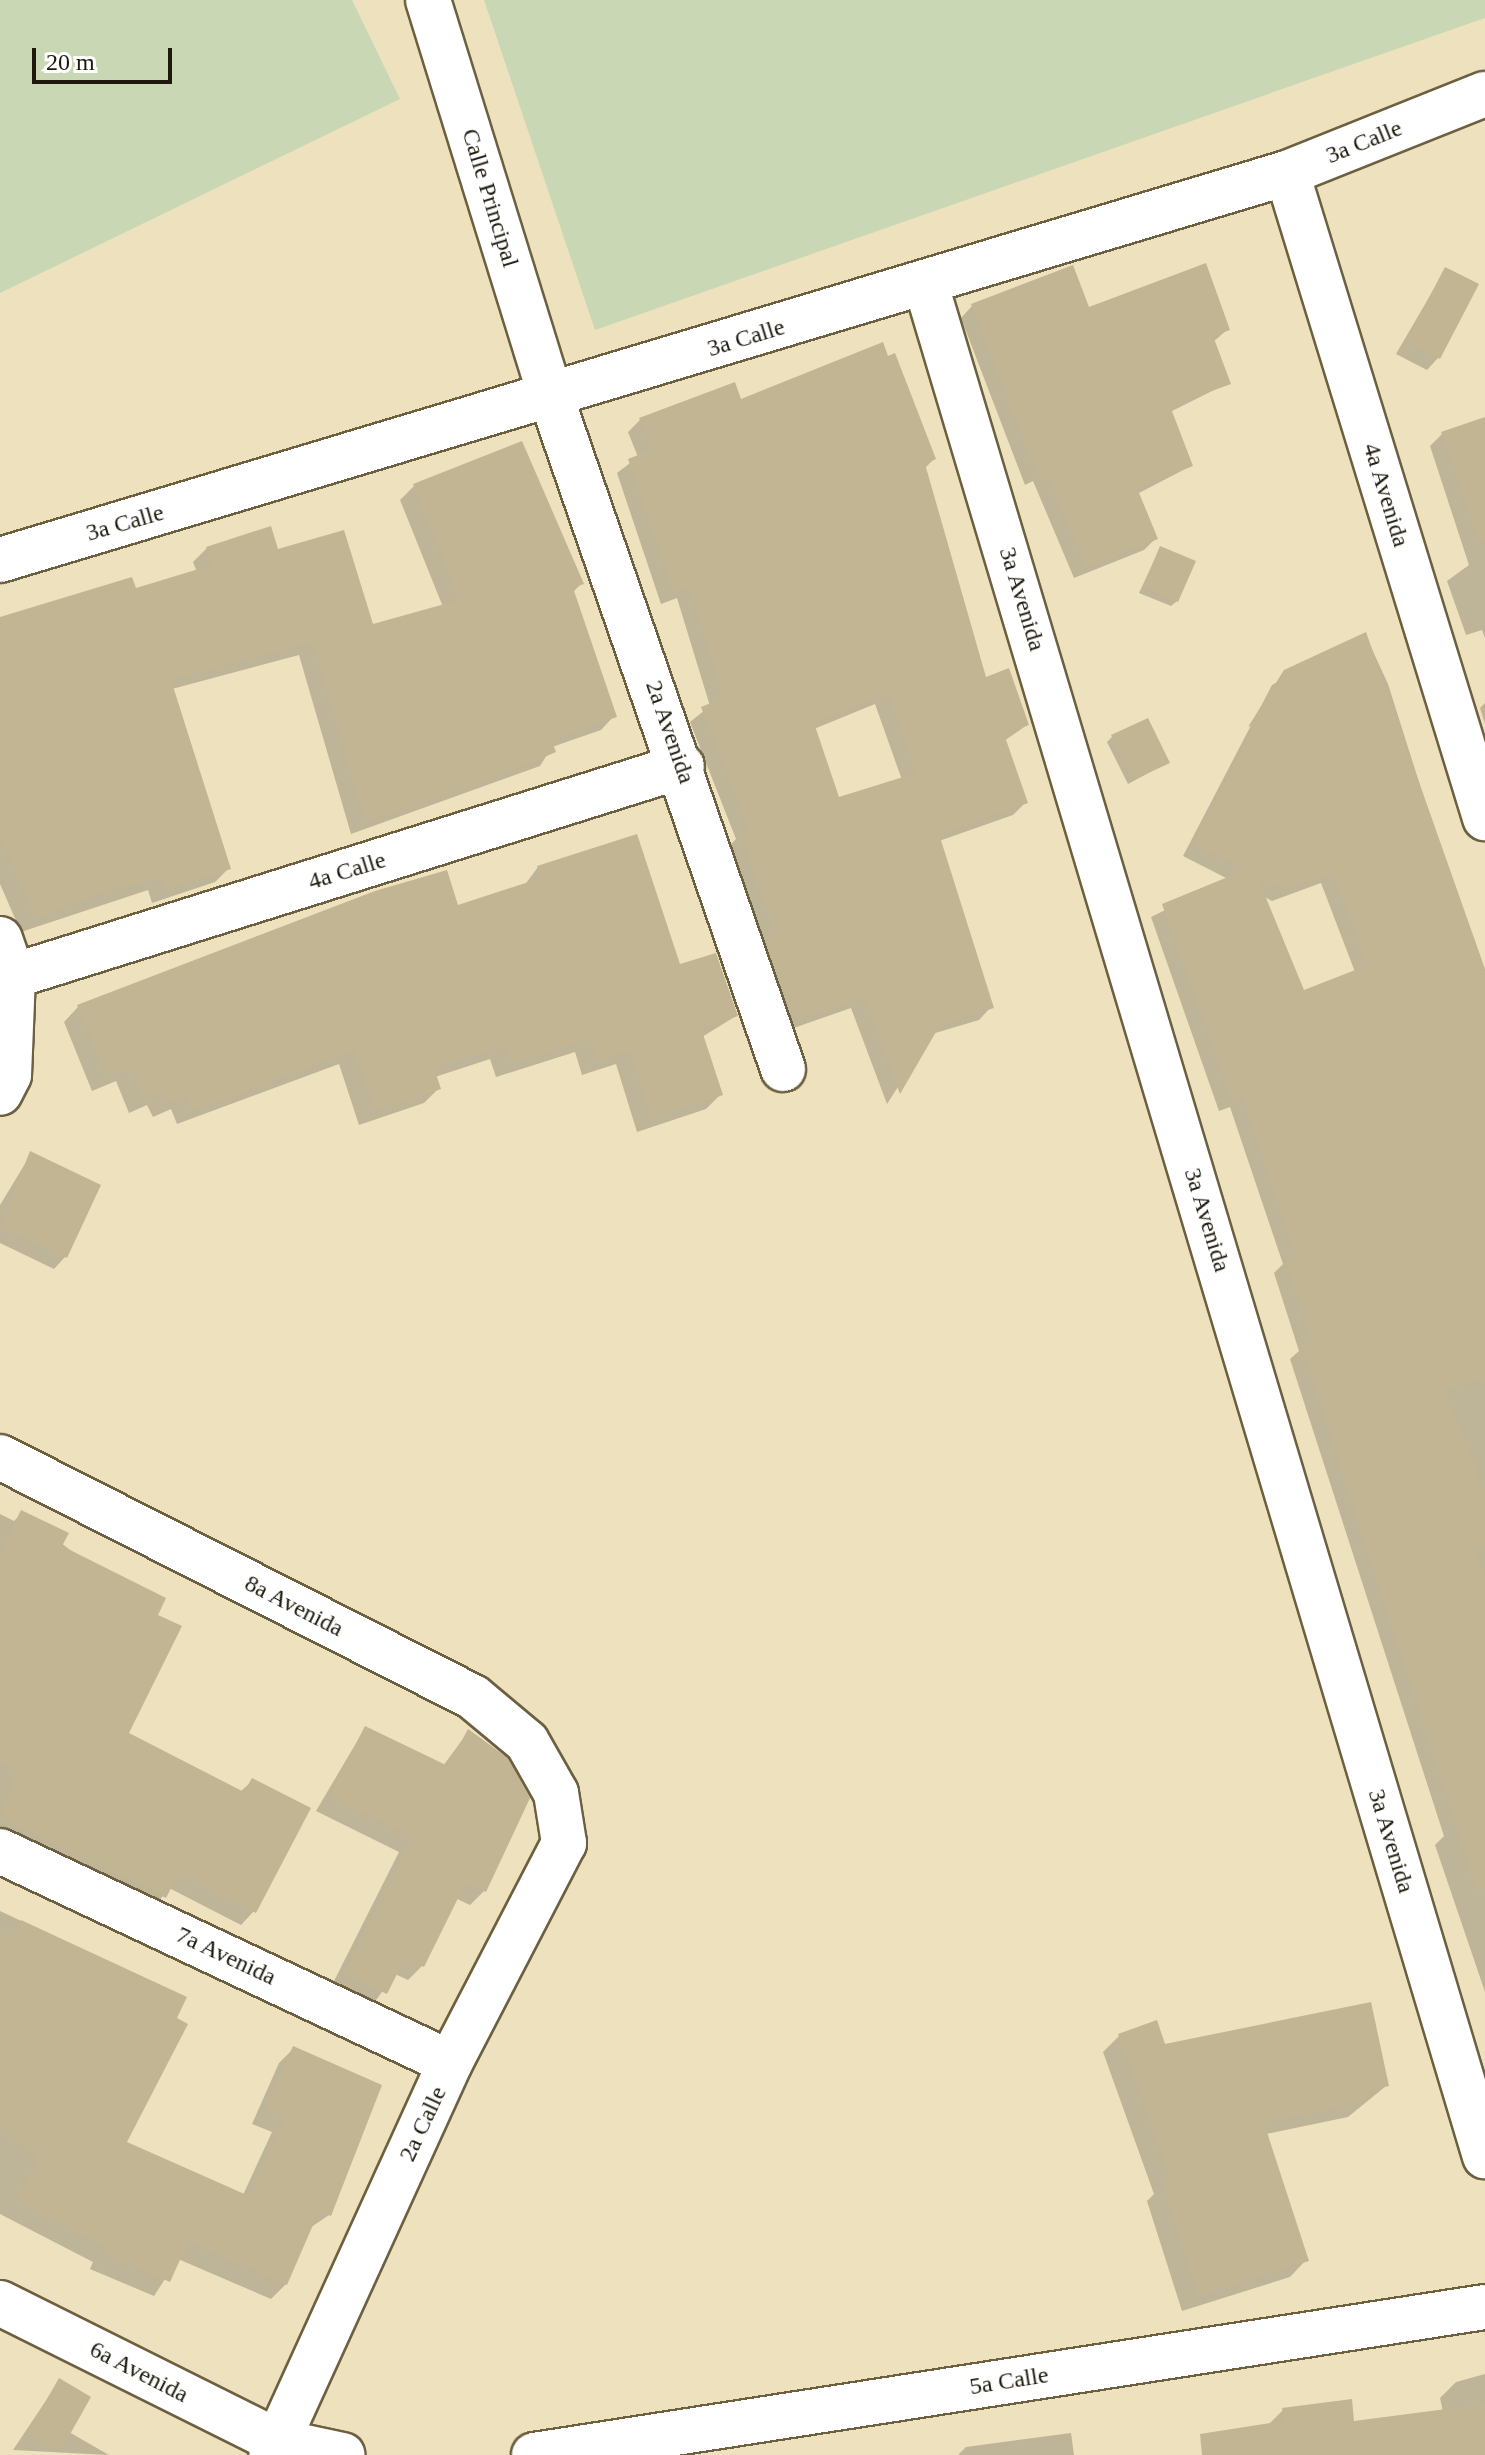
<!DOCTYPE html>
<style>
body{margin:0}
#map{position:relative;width:1485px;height:2455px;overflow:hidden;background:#eee1bd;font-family:"Times New Roman",serif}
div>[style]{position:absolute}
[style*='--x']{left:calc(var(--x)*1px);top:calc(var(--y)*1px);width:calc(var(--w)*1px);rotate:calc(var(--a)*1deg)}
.green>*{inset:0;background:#cad7b4}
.shadow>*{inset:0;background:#0003}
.building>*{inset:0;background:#c1b593}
.roads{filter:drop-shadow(2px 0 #6c6041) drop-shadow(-2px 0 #6c6041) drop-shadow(0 2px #6c6041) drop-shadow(0 -2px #6c6041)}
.street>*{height:44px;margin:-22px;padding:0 22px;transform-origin:22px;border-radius:22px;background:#fff}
.secondary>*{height:44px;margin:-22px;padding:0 22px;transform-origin:22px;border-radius:22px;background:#fff}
span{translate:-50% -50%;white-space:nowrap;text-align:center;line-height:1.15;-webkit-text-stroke:7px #fff;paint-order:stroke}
.street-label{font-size:24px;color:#1e190c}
.scale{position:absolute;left:32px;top:48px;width:140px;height:36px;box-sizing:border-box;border:4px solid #1e190c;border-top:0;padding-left:10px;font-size:24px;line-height:28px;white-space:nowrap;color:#1e190c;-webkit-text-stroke:6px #fff;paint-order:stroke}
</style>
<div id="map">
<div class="green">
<div style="clip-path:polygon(0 0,352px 0,400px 99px,0 293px)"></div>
<div style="clip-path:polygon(484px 0,1485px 0,1485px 18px,595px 330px)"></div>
</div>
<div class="shadow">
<div style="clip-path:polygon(1445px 270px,1438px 358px,1427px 370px,1396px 354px)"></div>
<div style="clip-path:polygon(972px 306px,1088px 309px,1228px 329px,1213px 342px,1228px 383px,1170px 412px,1191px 466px,1137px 494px,1156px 538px,1144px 550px,1074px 578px,1033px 481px,1025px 485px,961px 318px)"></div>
<div style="clip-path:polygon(evenodd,740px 402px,934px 459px,924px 469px,985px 679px,1027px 725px,1004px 741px,1025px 803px,1013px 815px,939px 841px,991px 1007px,979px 1020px,932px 1034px,887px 1104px,851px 1008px,785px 1031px,728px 847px,736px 839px,690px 722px,710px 706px,677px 598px,661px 604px,617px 473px,638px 457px,628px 432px,641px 419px,740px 402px,875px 704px,902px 780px,838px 800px,814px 729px,875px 704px)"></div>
<div style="clip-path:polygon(1485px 419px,1485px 638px,1482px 630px,1466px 635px,1447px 581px,1469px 565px,1430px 446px,1442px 434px)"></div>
<div style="clip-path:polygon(414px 486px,582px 583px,572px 593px,614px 716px,601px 730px,552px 747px,540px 766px,351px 834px,299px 655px,172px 689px,229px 868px,215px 882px,152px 903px,148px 890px,21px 932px,0 884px,0 621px,131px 579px,134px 591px,197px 572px,193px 562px,207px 548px,277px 552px,371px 627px,443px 607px,400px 500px)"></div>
<div style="clip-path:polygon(1160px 548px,1177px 601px,1171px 606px,1139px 593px)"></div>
<div style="clip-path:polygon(evenodd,1365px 634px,1388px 684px,1485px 991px,1485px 1992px,1435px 1845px,1444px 1836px,1290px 1359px,1299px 1351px,1274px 1273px,1283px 1264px,1230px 1107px,1219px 1111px,1151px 917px,1228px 879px,1183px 856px,1272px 685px,1365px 634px,1321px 883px,1355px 972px,1303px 993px,1263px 896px,1272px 901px,1321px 883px)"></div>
<div style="clip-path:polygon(1485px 703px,1485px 724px,1480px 708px)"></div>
<div style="clip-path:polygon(1112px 737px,1167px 763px,1128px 784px,1107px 742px)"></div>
<div style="clip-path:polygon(538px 867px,736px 1016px,702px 1037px,721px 1094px,706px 1109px,637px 1132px,616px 1064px,582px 1075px,575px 1052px,496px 1077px,490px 1059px,435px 1077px,439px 1088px,424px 1103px,359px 1125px,339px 1064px,177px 1124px,171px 1109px,153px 1117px,147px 1105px,129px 1113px,116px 1081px,92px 1091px,64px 1022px,78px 1007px,457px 908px,524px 886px)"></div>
<div style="clip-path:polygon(31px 1154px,65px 1257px,54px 1269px,0 1243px,0 1205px)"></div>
<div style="clip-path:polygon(22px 1513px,156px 1616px,127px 1734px,240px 1792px,253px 1780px,254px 1911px,241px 1925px,169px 1888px,151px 1911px,0 1836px,0 1514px,14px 1521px)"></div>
<div style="clip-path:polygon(365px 1728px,443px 1766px,468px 1732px,484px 1891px,470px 1905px,455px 1898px,422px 1966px,408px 1980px,395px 1974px,371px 2007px,330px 1989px,399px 1852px,316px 1811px)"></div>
<div style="clip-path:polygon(0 1911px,185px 1998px,124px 2143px,243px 2195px,272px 2132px,252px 2124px,279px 2063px,294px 2048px,329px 2215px,310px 2228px,286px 2284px,271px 2299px,178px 2259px,154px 2296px,90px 2269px,93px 2262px,0 2214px)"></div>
<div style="clip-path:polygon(1119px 2036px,1386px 2086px,1348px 2117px,1266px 2134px,1306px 2260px,1290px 2277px,1182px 2311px,1147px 2201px,1154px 2194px,1103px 2052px)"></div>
<div style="clip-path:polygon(1485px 2374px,1485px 2455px,1254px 2455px,1252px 2441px,1283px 2410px,1353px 2423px,1443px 2412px,1440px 2398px,1456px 2382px)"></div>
<div style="clip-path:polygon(59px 2381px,69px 2432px,109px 2455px,13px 2450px)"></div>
<div style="clip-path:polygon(1071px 2433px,1074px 2455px,958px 2455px,966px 2447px)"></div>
</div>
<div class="building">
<div style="clip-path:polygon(1206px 263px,1230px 330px,1213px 336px,1231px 384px,1170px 406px,1193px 466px,1137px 488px,1158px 539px,1086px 568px,1045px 471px,1037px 475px,971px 304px,1073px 265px,1089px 307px)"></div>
<div style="clip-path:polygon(1445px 267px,1479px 284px,1440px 359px,1406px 342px)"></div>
<div style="clip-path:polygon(evenodd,883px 342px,888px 356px,895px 353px,936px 459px,925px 464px,986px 677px,1009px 668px,1029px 725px,1004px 734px,1028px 803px,939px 834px,994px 1008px,940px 1025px,900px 1094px,864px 997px,797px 1019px,786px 1001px,764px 937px,776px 934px,739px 833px,749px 830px,701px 707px,723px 698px,689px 587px,673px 593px,628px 459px,651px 450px,639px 418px,735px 382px,741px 399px,883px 342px,888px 693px,916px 773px,839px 797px,814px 723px,888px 693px)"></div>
<div style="clip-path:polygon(1485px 417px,1485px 541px,1479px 542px,1441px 432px)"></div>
<div style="clip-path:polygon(522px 441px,584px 584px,573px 588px,617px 717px,551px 739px,556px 752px,490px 780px,365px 822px,312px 642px,171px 680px,231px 869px,165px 890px,161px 878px,102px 892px,35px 920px,0 834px,0 617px,132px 577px,136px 588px,212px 565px,206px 547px,271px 526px,278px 549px,344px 530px,373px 624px,459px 600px,413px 484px)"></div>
<div style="clip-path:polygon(1160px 546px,1196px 561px,1178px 602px,1143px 587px)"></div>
<div style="clip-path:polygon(evenodd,1366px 632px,1485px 969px,1485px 1377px,1445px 1390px,1485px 1493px,1485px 1546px,1475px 1549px,1485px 1581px,1485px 1889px,1476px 1890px,1301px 1345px,1311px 1342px,1285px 1259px,1295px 1256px,1242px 1096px,1231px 1100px,1162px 904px,1245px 870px,1193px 844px,1256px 723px,1248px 727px,1284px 670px,1366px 632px,1333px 873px,1368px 965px,1304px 990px,1257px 876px,1285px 890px,1333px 873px)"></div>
<div style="clip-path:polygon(1148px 718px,1170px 763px,1133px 780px,1111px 735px)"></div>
<div style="clip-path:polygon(637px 834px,680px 964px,716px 953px,738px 1016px,701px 1028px,723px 1095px,651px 1118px,630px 1051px,597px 1061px,590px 1039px,511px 1064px,505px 1046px,434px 1068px,441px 1089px,374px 1111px,354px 1050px,192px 1111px,185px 1096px,168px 1103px,162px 1092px,144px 1100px,131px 1068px,107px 1077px,77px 1005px,375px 891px,447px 870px,458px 905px,541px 878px,537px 866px)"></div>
<div style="clip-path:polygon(30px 1151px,101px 1185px,67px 1258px,0 1227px)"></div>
<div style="clip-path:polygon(21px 1510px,69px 1533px,62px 1546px,166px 1598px,158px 1615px,182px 1626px,129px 1733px,244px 1792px,252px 1778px,311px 1808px,256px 1913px,179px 1873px,166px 1898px,0 1818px,16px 1772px,0 1762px,0 1553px)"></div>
<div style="clip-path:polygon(365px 1726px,448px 1766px,468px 1729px,508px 1758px,530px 1798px,486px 1892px,466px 1882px,424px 1967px,405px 1958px,387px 1994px,343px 1974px,412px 1837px,329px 1797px)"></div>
<div style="clip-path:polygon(21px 1920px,187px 1997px,177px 2018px,188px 2024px,127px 2142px,249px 2196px,285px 2117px,266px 2109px,293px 2046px,382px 2085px,331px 2216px,319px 2211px,287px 2285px,188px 2242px,170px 2282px,104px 2254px,106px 2247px,16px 2200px,38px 2157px,0 2127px,0 1932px,12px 1938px)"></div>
<div style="clip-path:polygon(1371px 2002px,1389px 2086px,1364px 2091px,1367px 2101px,1264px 2123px,1309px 2261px,1198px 2296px,1162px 2183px,1171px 2181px,1118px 2034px,1157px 2020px,1165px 2044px)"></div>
<div style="clip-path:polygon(59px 2378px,91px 2397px,60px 2452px,27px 2434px)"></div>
<div style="clip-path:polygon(1352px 2399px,1354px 2421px,1485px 2404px,1485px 2455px,1202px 2455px,1200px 2434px,1284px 2421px,1282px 2408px)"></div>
</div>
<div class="roads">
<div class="street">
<div style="--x:428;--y:0;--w:416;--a:72.8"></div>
<div style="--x:551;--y:397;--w:711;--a:70.95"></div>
<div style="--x:1287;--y:173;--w:675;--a:72.93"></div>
<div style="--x:926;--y:285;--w:1953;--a:73.37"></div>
<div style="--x:0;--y:560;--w:1344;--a:-16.74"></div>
<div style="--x:1287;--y:173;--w:213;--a:-21.8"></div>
<div style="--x:0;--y:939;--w:39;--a:71"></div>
<div style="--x:13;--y:976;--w:99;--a:92.3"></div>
<div style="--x:9;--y:1075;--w:20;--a:117"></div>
<div style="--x:13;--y:976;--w:701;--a:-17.43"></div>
<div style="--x:0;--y:1457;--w:530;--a:26.9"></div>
<div style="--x:473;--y:1697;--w:70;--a:39.8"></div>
<div style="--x:527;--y:1742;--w:59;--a:60.4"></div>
<div style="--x:556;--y:1793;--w:51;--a:80.9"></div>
<div style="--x:564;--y:1843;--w:248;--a:117.4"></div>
<div style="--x:450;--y:2063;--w:431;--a:114.5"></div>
<div style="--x:0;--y:1851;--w:497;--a:25.2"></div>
</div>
<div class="secondary">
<div style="--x:0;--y:2303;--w:309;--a:26.5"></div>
<div style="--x:277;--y:2441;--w:67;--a:12"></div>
<div style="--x:534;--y:2455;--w:962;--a:-8.85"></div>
</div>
</div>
<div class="street-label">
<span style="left:1364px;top:142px;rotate:-22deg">3a Calle</span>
<span style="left:490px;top:198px;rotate:73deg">Calle Principal</span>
<span style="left:746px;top:338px;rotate:-17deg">3a Calle</span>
<span style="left:1386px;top:495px;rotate:73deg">4a Avenida</span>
<span style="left:125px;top:523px;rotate:-16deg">3a Calle</span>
<span style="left:1022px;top:599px;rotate:73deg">3a Avenida</span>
<span style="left:670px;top:732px;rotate:71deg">2a Avenida</span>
<span style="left:347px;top:871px;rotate:-17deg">4a Calle</span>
<span style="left:1207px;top:1220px;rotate:73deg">3a Avenida</span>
<span style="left:294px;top:1606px;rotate:27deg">8a Avenida</span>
<span style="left:1391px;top:1841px;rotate:73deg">3a Avenida</span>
<span style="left:226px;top:1956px;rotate:25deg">7a Avenida</span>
<span style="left:423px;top:2124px;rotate:-65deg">2a Calle</span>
<span style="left:139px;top:2372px;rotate:27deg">6a Avenida</span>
<span style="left:1009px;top:2381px;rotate:-9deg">5a Calle</span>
</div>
<div class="scale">20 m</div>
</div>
